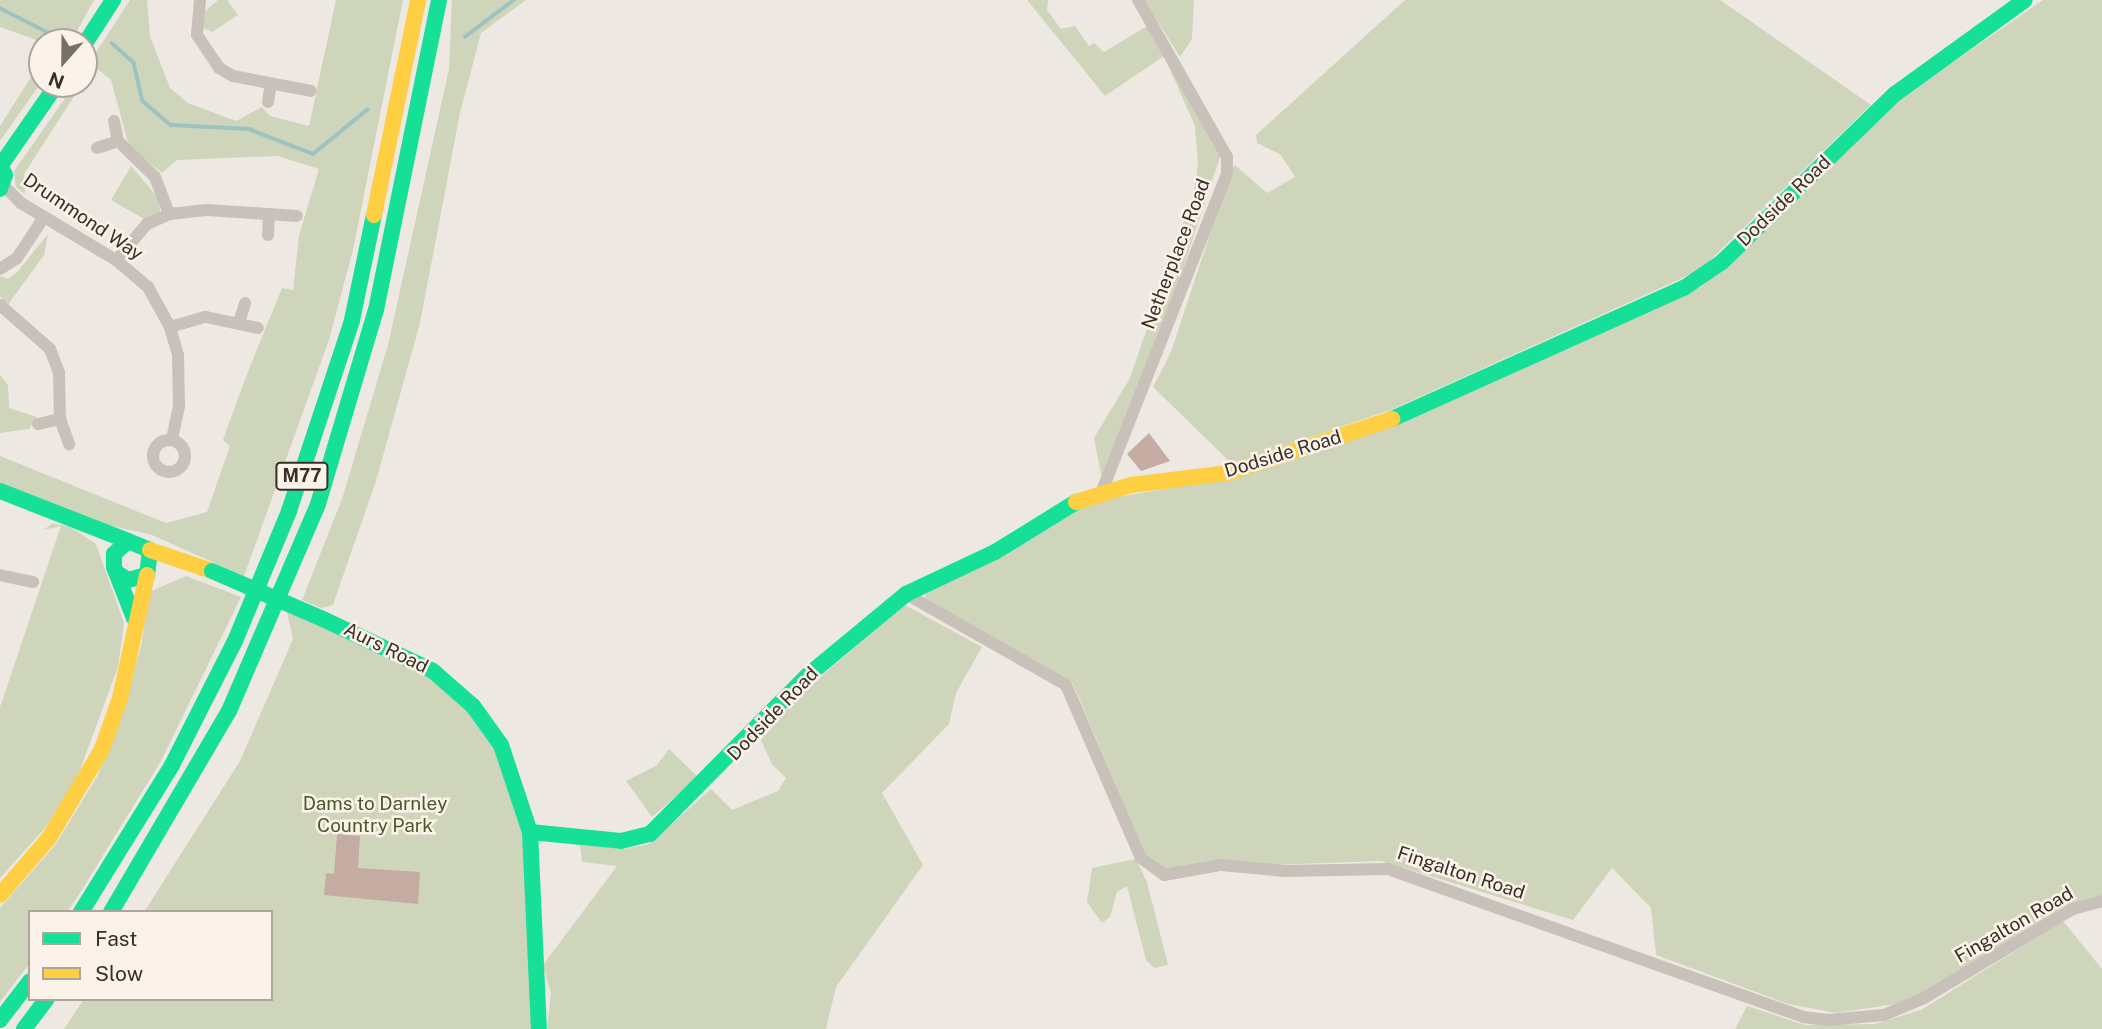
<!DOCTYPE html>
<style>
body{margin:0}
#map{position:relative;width:2102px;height:1029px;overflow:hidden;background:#eee8e2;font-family:"Public Sans",sans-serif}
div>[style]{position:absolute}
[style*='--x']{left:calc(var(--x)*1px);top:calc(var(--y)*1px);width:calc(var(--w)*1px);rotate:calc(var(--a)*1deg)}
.green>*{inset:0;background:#cfd5bb}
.stream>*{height:3.5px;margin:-1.75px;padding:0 1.75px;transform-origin:1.75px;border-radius:1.75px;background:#9cc2c2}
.building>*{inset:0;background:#c4aca2}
.street>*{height:12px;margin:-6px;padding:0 6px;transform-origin:6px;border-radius:6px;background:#c8c1ba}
.street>.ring{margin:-6px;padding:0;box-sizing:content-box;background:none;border:12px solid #c8c1ba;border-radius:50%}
.fast>*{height:16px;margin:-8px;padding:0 8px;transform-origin:8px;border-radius:8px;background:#16e098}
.slow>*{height:16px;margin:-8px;padding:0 8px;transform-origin:8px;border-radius:8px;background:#ffcf43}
.fast-bridge>*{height:16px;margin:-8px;padding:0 8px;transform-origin:8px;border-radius:8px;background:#16e098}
span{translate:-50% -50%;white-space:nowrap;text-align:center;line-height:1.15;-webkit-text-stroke:5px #fbf3e9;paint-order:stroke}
.shield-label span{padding:2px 5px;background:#fbf3e9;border:2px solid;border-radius:5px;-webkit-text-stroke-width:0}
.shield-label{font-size:18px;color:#392e28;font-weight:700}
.street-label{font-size:19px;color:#392e28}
.park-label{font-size:19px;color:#485a2a}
.legend{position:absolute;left:28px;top:910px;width:245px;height:91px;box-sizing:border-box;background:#fbf3e9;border:2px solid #ada49c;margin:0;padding:9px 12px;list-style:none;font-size:21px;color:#392e28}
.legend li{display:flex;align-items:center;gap:14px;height:35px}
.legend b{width:35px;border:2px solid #ada49c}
.north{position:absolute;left:28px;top:28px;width:70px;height:70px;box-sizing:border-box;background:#fbf3e9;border:2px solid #ada49c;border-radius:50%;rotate:201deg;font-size:19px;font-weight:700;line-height:28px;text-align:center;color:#392e28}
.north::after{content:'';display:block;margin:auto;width:24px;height:32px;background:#786f69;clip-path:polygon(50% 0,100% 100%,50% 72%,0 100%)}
</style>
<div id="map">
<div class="green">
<div style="clip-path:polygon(0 0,94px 0,71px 42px,42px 42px,0 27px)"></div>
<div style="clip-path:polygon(130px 0,147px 0,150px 36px,170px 88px,188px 103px,236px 121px,262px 107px,270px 116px,309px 126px,336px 0,403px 0,353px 250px,329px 340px,244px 576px,152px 535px,104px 524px,0 483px,0 456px,166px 523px,207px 512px,230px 446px,223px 440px,247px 374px,282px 288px,293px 290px,299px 235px,319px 169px,278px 156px,177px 160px,162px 173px,129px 146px,111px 80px,94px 66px,84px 81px,84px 71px)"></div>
<div style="clip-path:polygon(218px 0,227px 0,238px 15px,212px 32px,202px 27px,203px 13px)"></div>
<div style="clip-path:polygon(452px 0,526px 0,481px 33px,460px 113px,420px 323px,376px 481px,333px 605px,321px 608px,302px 600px,342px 499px,388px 345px,449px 69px)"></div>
<div style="clip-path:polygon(1027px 0,1048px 0,1047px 10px,1061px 29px,1075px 26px,1089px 46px,1094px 43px,1104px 52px,1147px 26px,1164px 53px,1220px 157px,1158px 344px,1102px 479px,1094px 438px,1130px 378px,1193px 195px,1198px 164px,1195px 126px,1164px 56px,1105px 96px)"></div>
<div style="clip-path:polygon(1144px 0,1194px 0,1192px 39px,1180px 57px)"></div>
<div style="clip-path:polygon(1405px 0,1720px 0,1871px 105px,1700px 270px,1393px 409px,1232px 464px,1153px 387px,1171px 352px,1230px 173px,1235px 165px,1267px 193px,1295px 177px,1281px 155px,1257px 143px,1256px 135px)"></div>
<div style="clip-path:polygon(2043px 0,2102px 0,2102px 898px,1903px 1003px,1836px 1013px,1788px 1004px,1656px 955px,1651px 908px,1612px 868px,1573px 920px,1381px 861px,1165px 869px,1147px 858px,1073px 684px,925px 598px,926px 590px,1083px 503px,1238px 476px,1701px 287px,1891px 105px)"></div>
<div style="clip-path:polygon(42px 60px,42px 81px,0 141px,0 126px)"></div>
<div style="clip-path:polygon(75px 84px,82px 84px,24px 174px,25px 194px,16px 187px,14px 171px)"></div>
<div style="clip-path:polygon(131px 166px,159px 199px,160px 212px,146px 220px,111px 200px)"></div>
<div style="clip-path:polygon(48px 234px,44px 255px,7px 306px,0 296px,0 276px,8px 279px,18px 271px)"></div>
<div style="clip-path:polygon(0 375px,8px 385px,9px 408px,37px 417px,29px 429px,0 433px)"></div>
<div style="clip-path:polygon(52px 524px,62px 525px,70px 527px,96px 544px,124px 623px,118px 667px,77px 778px,45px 828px,0 878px,0 707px,61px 526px,43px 530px)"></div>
<div style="clip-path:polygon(186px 576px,241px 597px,161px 761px,80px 893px,67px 912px,30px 912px,30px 963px,0 1002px,0 908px,56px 844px,98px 775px,141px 648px,149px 592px)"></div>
<div style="clip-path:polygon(285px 603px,362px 635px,473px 706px,524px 803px,543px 1029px,64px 1029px,84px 999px,271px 999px,271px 912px,144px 912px,240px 761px,293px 639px)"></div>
<div style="clip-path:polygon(905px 605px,982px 647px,956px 693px,949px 724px,882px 793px,923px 865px,836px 987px,826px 1029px,547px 1029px,551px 993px,543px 965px,617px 866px,582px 862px,580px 845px,625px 849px,649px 844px,711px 789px,732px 810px,778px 791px,786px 778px,772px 764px,761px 740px,801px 693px)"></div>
<div style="clip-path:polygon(669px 749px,698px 777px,652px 817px,626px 781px,657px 765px)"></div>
<div style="clip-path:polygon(1136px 859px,1147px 882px,1168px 965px,1154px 968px,1146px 960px,1127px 886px,1117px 892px,1110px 917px,1102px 923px,1087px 902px,1092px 868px)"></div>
<div style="clip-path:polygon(2063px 921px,2102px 969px,2102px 1029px,1735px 1029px,1747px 1006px,1805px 1025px,1875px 1024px,1921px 1010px)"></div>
</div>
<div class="stream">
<div style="--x:0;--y:8;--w:59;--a:27"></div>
<div style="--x:465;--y:37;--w:61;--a:-37.1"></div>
<div style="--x:112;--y:43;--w:30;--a:42"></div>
<div style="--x:134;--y:63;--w:39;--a:77"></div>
<div style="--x:143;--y:101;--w:37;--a:41"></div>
<div style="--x:171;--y:125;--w:78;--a:2.9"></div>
<div style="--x:249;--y:129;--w:69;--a:21.3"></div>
<div style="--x:313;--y:154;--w:70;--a:-39.2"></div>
</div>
<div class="building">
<div style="clip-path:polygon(1149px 433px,1170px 461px,1141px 471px,1127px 454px)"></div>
<div style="clip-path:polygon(337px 834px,360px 836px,358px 868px,420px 872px,418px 904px,324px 895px,326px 873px,334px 874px)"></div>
</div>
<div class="street">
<div style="--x:200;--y:0;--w:35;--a:95"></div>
<div style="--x:197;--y:35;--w:40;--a:56"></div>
<div style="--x:219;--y:68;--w:16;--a:30"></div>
<div style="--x:233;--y:76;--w:79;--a:10.9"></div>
<div style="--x:268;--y:102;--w:18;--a:-81"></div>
<div style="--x:114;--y:121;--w:20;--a:79"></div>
<div style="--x:118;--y:141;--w:52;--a:44.2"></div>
<div style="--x:155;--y:177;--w:40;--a:69"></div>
<div style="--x:97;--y:148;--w:22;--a:-18"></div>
<div style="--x:3;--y:185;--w:25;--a:45"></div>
<div style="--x:21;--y:203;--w:111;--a:31"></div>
<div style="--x:116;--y:260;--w:42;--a:40.2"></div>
<div style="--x:148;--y:287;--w:46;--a:61.2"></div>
<div style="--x:170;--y:327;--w:29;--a:74"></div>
<div style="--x:178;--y:355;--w:51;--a:88.9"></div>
<div style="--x:179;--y:406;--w:34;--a:102"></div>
<div style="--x:268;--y:235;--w:21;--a:-87"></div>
<div style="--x:116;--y:260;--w:48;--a:-49.3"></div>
<div style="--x:147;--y:224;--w:24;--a:-24"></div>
<div style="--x:169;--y:214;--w:38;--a:-6"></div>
<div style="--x:207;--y:210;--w:90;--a:3.8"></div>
<div style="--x:0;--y:269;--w:20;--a:-33"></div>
<div style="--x:17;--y:258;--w:49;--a:-56.6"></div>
<div style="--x:0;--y:305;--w:67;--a:41.3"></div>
<div style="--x:50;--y:349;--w:25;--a:69"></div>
<div style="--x:59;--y:372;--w:47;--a:88.8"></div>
<div style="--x:60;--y:419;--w:27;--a:70"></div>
<div style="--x:239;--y:322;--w:20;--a:-72"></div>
<div style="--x:170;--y:327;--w:37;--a:-16"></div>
<div style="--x:206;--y:317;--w:53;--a:11.9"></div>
<div style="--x:38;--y:424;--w:23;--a:-13"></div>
<div class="ring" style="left:153px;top:440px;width:20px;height:20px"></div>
<div style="--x:1102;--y:491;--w:341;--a:-68.5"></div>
<div style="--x:1227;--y:174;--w:17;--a:-90"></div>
<div style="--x:1227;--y:157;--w:180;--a:-119.5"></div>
<div style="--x:0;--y:575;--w:34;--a:12"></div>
<div style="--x:906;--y:594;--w:184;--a:29.6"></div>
<div style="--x:1066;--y:685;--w:189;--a:66.6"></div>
<div style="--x:1141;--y:858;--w:29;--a:36"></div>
<div style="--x:1164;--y:875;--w:58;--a:-10"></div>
<div style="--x:1221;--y:865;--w:63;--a:5.4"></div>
<div style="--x:1284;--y:871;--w:104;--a:-1.1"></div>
<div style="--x:1388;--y:869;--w:441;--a:19.6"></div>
<div style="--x:1803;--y:1017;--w:25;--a:7"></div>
<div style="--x:1828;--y:1020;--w:56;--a:-5.1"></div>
<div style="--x:1884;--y:1015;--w:43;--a:-23"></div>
<div style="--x:1924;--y:998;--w:174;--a:-30.9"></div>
<div style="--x:2073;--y:909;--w:30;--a:-15"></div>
</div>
<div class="fast">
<div style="--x:84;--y:45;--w:54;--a:-57.2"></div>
<div style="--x:0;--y:165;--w:11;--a:63"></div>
<div style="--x:5;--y:175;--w:15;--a:110"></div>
<div style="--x:1;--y:165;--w:98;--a:-55.3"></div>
<div style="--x:1392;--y:419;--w:320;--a:-24.2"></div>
<div style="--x:1684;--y:288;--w:46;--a:-34.4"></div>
<div style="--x:1722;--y:262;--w:241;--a:-44.2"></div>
<div style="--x:1895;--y:94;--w:160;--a:-35.9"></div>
<div style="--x:0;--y:491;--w:137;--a:21.3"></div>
<div style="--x:117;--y:573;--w:13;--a:32"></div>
<div style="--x:128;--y:580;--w:20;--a:-15"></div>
<div style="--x:147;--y:575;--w:25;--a:-83"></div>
<div style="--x:150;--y:550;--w:24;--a:-158"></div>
<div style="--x:128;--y:541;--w:19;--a:137"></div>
<div style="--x:114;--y:554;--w:13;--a:90"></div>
<div style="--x:114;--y:567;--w:55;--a:68.6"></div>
<div style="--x:325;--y:620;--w:119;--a:25.3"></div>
<div style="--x:433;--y:671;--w:53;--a:41.2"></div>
<div style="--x:473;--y:706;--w:48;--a:54.3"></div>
<div style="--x:501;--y:745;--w:92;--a:71.6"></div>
<div style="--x:530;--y:832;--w:197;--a:87.4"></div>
<div style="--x:530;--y:832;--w:91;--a:5.6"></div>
<div style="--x:621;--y:841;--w:30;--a:-14"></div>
<div style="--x:650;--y:834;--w:223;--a:-45.2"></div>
<div style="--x:807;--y:676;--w:129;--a:-39.6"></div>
<div style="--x:906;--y:594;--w:98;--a:-25.3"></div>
<div style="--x:995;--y:552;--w:95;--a:-31.7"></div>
<div style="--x:81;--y:912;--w:173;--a:-58.2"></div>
<div style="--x:172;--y:765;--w:139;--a:-63.1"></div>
<div style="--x:235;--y:641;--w:141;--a:-67.4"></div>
<div style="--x:289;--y:511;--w:201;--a:-71.7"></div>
<div style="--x:352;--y:320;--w:107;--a:-78.2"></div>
<div style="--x:111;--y:912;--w:233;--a:-59.6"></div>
<div style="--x:229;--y:711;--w:225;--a:-66.7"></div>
<div style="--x:318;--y:504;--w:202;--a:-73.4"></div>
<div style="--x:376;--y:310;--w:316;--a:-78.5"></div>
<div style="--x:0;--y:1020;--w:49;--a:-52.4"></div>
<div style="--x:24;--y:1029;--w:38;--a:-53"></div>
</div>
<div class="slow">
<div style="--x:374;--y:215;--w:219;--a:-78.4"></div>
<div style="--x:1076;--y:502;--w:58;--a:-17.2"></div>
<div style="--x:1131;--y:485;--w:98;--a:-7.1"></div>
<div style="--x:1228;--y:473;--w:173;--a:-18.2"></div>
<div style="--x:150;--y:550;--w:65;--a:18.7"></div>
<div style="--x:0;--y:895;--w:75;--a:-49.3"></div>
<div style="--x:49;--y:838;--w:104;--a:-59.2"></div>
<div style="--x:102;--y:749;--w:54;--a:-70.6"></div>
<div style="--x:120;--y:698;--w:126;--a:-77.6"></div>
</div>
<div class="fast-bridge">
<div style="--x:212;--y:571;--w:123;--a:23.4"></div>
</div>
<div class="shield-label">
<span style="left:302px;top:476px">M77</span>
</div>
<div class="street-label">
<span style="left:1784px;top:201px;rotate:-44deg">Dodside Road</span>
<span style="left:83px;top:217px;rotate:34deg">Drummond Way</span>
<span style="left:1176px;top:254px;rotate:-69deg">Netherplace Road</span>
<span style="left:1283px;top:454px;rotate:-17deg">Dodside Road</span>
<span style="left:386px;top:648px;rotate:26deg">Aurs Road</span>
<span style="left:773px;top:714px;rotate:-46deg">Dodside Road</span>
<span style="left:1461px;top:873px;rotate:18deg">Fingalton Road</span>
<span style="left:2014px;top:925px;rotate:-30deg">Fingalton Road</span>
</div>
<div class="park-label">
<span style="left:375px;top:815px">Dams to Darnley<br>Country Park</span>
</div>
<ul class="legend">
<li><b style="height:9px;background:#16e098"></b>Fast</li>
<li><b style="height:9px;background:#ffcf43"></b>Slow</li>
</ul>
<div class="north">N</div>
</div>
